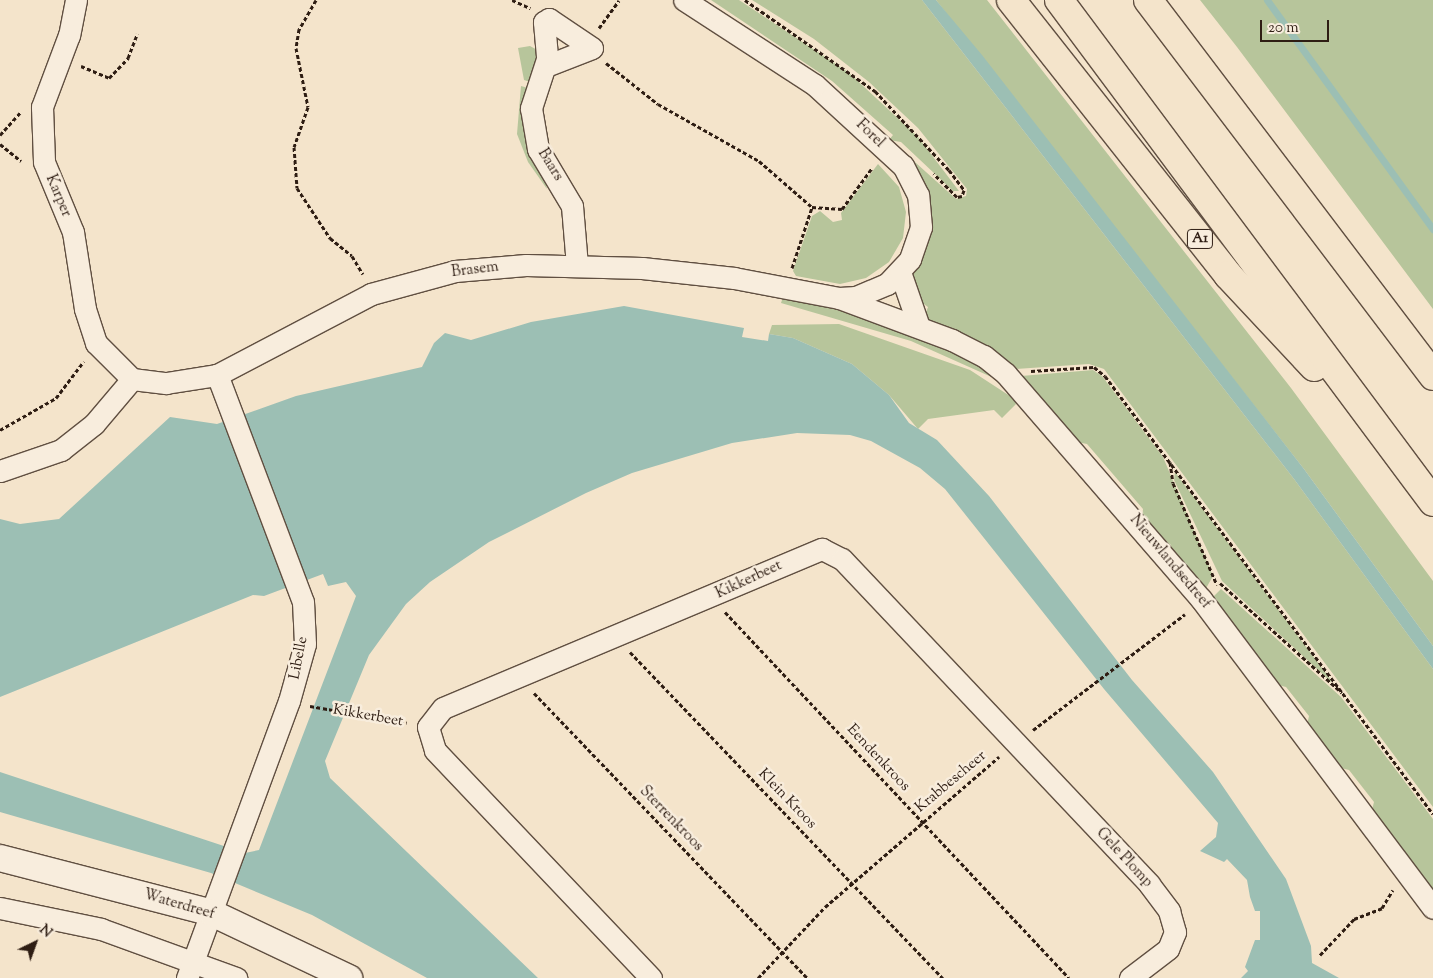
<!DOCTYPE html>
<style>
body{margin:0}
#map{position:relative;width:1433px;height:978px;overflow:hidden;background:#f4e4cb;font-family:"Sorts Mill Goudy",serif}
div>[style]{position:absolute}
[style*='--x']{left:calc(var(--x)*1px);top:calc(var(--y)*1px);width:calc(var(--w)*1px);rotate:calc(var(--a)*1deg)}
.green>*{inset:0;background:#b7c59b}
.water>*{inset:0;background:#9cbfb4}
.stream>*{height:7px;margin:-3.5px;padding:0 3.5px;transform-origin:3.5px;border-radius:3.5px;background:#9cbfb4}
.path>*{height:3px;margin-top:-1.5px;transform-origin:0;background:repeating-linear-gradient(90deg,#2e1d13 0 4px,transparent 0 6.5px)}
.roads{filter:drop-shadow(1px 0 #604f41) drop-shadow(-1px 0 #604f41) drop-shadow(0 1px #604f41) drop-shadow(0 -1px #604f41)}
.minor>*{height:21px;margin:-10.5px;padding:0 10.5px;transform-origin:10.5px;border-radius:10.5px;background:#f8eddd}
.tertiary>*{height:26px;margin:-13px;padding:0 13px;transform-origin:13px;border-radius:13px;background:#f8eddd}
.motorway>*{height:28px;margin:-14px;padding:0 14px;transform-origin:14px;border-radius:14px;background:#f4e4cb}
span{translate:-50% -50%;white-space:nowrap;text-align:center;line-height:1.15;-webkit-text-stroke:5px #f8eddd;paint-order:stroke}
.shield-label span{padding:1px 4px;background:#f8eddd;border:1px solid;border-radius:4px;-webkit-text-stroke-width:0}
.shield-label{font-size:14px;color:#2e1d13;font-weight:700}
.street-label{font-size:15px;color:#2e1d13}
.north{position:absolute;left:10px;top:918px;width:50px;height:50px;-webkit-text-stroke:4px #f8eddd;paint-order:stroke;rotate:42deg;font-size:14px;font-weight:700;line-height:20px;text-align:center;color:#2e1d13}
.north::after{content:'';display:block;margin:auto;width:18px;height:22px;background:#2e1d13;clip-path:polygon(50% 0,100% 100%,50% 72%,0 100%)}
.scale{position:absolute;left:1260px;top:20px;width:69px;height:22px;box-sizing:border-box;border:2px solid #2e1d13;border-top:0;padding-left:6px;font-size:15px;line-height:18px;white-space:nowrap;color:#2e1d13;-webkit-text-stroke:4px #f8eddd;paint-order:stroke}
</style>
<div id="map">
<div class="green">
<div style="clip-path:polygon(711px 0,739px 0,848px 72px,918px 137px,959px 191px,953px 191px,901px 142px,889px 140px,893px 135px,832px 81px)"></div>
<div style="clip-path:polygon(752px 0,922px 0,1294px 479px,1433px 669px,1433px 807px,1104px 369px,1089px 364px,1015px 369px,930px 325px,925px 315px,928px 307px,921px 302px,912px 279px,922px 252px,896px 145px,956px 199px,966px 196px,967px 189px,918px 128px,869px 82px,814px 39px)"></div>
<div style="clip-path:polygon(936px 0,987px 0,1291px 388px,1433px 581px,1433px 646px,1304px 469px)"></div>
<div style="clip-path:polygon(1200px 0,1433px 0,1433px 309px,1237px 47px)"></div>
<div style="clip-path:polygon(530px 46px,539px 51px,530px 82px,524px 80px,518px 48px)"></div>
<div style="clip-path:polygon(521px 86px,528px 88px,547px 189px,528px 162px,517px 134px)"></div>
<div style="clip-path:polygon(878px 164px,899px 187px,906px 212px,903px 238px,889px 262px,866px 278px,840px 284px,796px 276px,793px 271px,812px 216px,820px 211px,833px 222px,842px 220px,841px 213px)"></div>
<div style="clip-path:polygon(783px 297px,854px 314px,960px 350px,996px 379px,911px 341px,781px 303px)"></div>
<div style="clip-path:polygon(839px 324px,970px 370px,1013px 398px,1016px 404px,1002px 418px,994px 410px,928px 419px,918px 429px,889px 395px,852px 364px,793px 338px,769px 334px,772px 325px)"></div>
<div style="clip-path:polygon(1093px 370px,1102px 376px,1163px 457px,1213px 576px,1205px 590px,1142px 518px,1143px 509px,1087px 444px,1077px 442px,1021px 376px)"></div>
<div style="clip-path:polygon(1175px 472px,1331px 680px,1331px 682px,1222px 581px,1174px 480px)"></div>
<div style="clip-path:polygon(1221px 589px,1341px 697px,1433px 819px,1433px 896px,1372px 810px,1374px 802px,1349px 770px,1341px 768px,1307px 725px,1309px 716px,1286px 687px,1278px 685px,1212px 598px)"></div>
</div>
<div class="water">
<div style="clip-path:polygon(922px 0,936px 0,982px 55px,1304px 469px,1433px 646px,1433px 669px,1294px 479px)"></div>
<div style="clip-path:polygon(624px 306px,744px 328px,742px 337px,768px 341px,769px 334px,793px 338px,852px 364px,889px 395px,909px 423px,937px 440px,989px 496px,1132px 680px,1213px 772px,1286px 879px,1311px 946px,1312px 963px,1339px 978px,1241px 978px,1248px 971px,1245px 967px,1255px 940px,1260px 940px,1260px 911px,1255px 911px,1250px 897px,1247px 880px,1227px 859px,1224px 862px,1200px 851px,1216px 837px,1218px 823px,1104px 689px,945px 489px,920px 468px,871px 441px,850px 435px,797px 433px,732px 443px,632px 473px,586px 493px,489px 542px,430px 582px,406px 604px,369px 655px,325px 761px,330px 778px,538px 978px,427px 978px,312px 915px,211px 873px,0 812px,0 772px,245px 853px,259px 850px,356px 596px,346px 582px,328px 586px,323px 574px,264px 596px,253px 595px,0 697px,0 519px,20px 524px,59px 519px,170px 417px,217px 424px,296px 396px,422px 367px,434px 343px,445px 333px,471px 340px,531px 322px)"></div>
</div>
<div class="stream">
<div style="--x:1267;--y:0;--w:283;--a:54.1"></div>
</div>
<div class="path">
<div style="--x:316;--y:0;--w:34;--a:120"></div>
<div style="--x:299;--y:29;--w:19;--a:99"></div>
<div style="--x:296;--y:48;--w:60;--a:78.5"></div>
<div style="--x:308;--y:107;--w:42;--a:109.3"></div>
<div style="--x:294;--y:147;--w:41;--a:85.8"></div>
<div style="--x:297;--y:188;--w:60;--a:56.6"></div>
<div style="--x:330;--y:238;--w:28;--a:39"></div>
<div style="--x:352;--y:256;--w:21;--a:59"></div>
<div style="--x:512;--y:0;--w:20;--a:24"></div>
<div style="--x:745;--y:0;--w:159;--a:35"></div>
<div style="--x:875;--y:91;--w:108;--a:46.9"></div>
<div style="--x:949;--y:170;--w:25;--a:53"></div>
<div style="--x:964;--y:190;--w:6;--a:108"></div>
<div style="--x:962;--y:196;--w:5;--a:169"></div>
<div style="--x:957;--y:197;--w:33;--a:-135"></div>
<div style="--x:599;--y:28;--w:34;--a:-54"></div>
<div style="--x:606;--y:63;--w:66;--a:38.3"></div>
<div style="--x:658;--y:104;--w:116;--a:29.4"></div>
<div style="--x:759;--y:161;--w:70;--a:41"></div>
<div style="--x:812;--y:207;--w:30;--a:4"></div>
<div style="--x:842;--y:209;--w:51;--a:-53.8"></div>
<div style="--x:81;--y:66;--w:30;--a:23"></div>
<div style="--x:109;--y:78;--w:28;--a:-46"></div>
<div style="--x:128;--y:58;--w:26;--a:-69"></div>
<div style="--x:0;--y:135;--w:30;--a:-48"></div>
<div style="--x:0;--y:144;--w:27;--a:39"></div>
<div style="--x:792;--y:268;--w:64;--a:-71.8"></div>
<div style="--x:1031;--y:371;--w:63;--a:-3.6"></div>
<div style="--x:1094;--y:367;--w:14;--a:39"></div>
<div style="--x:1105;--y:376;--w:547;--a:53.17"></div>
<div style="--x:0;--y:430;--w:64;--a:-29.7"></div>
<div style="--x:56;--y:398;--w:46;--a:-52.9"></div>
<div style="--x:1170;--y:462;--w:21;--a:82"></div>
<div style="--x:1173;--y:483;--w:111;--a:66.7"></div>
<div style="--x:1220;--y:583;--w:164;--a:42"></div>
<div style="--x:725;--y:612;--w:502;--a:46.77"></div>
<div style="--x:630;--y:652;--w:452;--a:46.2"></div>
<div style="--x:534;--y:693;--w:395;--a:46.2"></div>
<div style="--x:310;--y:706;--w:98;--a:9.9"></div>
<div style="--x:1033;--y:730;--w:191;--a:-37.3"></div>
<div style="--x:1320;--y:955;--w:50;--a:-46.6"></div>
<div style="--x:1354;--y:919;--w:30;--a:-21"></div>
<div style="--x:1382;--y:908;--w:21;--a:-59"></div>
<div style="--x:758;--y:978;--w:98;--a:-46.7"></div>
<div style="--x:825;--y:907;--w:230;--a:-40.8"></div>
</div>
<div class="roads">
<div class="minor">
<div style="--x:76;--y:0;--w:36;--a:101"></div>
<div style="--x:69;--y:35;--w:77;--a:110.6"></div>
<div style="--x:42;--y:107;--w:55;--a:87.9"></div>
<div style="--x:44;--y:162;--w:76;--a:67.5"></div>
<div style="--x:73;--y:232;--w:78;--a:81.1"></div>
<div style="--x:85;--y:309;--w:36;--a:72"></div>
<div style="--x:96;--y:343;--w:51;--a:45"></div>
<div style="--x:132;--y:379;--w:34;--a:7"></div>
<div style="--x:166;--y:383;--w:52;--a:-8.9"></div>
<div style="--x:217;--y:375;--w:174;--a:-27.7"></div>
<div style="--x:371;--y:294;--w:87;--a:-15.3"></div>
<div style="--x:455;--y:271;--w:71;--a:-4.8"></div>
<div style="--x:526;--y:265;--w:116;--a:1.5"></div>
<div style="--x:642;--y:268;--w:93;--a:6.2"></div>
<div style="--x:734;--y:278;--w:107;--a:10.8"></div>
<div style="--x:839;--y:298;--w:17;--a:-3"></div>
<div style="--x:856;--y:297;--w:34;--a:-23"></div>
<div style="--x:887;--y:284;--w:34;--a:-47"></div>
<div style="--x:910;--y:259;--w:34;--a:-71"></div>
<div style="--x:921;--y:227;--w:32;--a:-95"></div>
<div style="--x:918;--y:195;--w:33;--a:-117"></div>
<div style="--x:903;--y:166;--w:120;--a:-137.4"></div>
<div style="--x:815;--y:85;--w:156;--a:-147"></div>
<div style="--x:546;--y:66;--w:49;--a:-21.4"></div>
<div style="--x:592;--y:48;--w:52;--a:-146"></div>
<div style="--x:549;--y:19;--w:6;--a:149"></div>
<div style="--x:544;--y:22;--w:37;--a:85"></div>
<div style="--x:547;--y:59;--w:52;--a:108.1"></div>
<div style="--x:531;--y:108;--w:42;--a:80.3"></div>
<div style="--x:538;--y:149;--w:66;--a:59.2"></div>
<div style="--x:572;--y:206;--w:59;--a:85.2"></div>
<div style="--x:900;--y:272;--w:58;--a:70.9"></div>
<div style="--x:839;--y:298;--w:121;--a:20.4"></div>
<div style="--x:952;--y:340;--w:36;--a:27"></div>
<div style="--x:984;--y:356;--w:28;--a:39"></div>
<div style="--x:1006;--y:374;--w:298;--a:49.1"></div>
<div style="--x:1201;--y:599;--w:386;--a:53.1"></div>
<div style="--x:0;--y:471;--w:65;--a:-19"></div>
<div style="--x:61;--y:450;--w:42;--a:-38.2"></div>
<div style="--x:94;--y:424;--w:59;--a:-49.8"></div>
<div style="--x:0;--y:908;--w:103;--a:11.7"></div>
<div style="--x:101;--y:929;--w:144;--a:19.9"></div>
<div style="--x:187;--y:978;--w:295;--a:-69.8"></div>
<div style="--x:289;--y:701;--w:59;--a:-74.3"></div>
<div style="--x:305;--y:644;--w:42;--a:-92.7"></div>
<div style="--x:303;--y:602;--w:243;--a:-110.7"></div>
<div style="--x:651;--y:978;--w:314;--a:-133.5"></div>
<div style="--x:435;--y:750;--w:24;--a:-107"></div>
<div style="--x:428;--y:727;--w:24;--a:-52"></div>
<div style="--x:443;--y:708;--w:411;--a:-22.8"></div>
<div style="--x:822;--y:549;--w:22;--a:27"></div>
<div style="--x:842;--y:559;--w:447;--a:46.6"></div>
<div style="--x:1149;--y:884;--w:34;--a:53"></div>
<div style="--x:1169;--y:911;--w:22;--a:74"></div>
<div style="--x:1175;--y:932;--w:18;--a:112"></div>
<div style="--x:1168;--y:949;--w:48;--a:142.7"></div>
</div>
<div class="tertiary">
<div style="--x:0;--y:858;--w:219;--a:14.5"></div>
<div style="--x:212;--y:913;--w:152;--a:25.4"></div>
</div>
<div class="motorway">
<div style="--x:1011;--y:0;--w:350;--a:51.7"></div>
<div style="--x:1228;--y:275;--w:126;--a:46.9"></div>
<div style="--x:1059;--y:0;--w:626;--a:53.31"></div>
<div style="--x:1148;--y:0;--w:472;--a:52.8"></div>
</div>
</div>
<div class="shield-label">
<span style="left:1200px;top:239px">A1</span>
</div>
<div class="street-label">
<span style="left:870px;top:134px;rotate:44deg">Forel</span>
<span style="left:550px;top:165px;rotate:58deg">Baars</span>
<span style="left:58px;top:196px;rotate:67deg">Karper</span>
<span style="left:475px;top:270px;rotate:-7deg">Brasem</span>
<span style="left:1170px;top:562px;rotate:50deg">Nieuwlandsedreef</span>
<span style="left:749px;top:580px;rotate:-25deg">Kikkerbeet</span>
<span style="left:299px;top:658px;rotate:-79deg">Libelle</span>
<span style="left:368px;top:716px;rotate:10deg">Kikkerbeet</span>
<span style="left:878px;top:758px;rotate:47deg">Eendenkroos</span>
<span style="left:951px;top:782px;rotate:-40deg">Krabbescheer</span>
<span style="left:787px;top:799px;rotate:46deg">Klein Kroos</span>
<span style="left:671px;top:819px;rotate:46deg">Sterrenkroos</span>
<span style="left:1124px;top:858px;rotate:47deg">Gele Plomp</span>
<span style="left:179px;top:905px;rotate:16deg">Waterdreef</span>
</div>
<div class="north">N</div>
<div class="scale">20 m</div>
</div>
